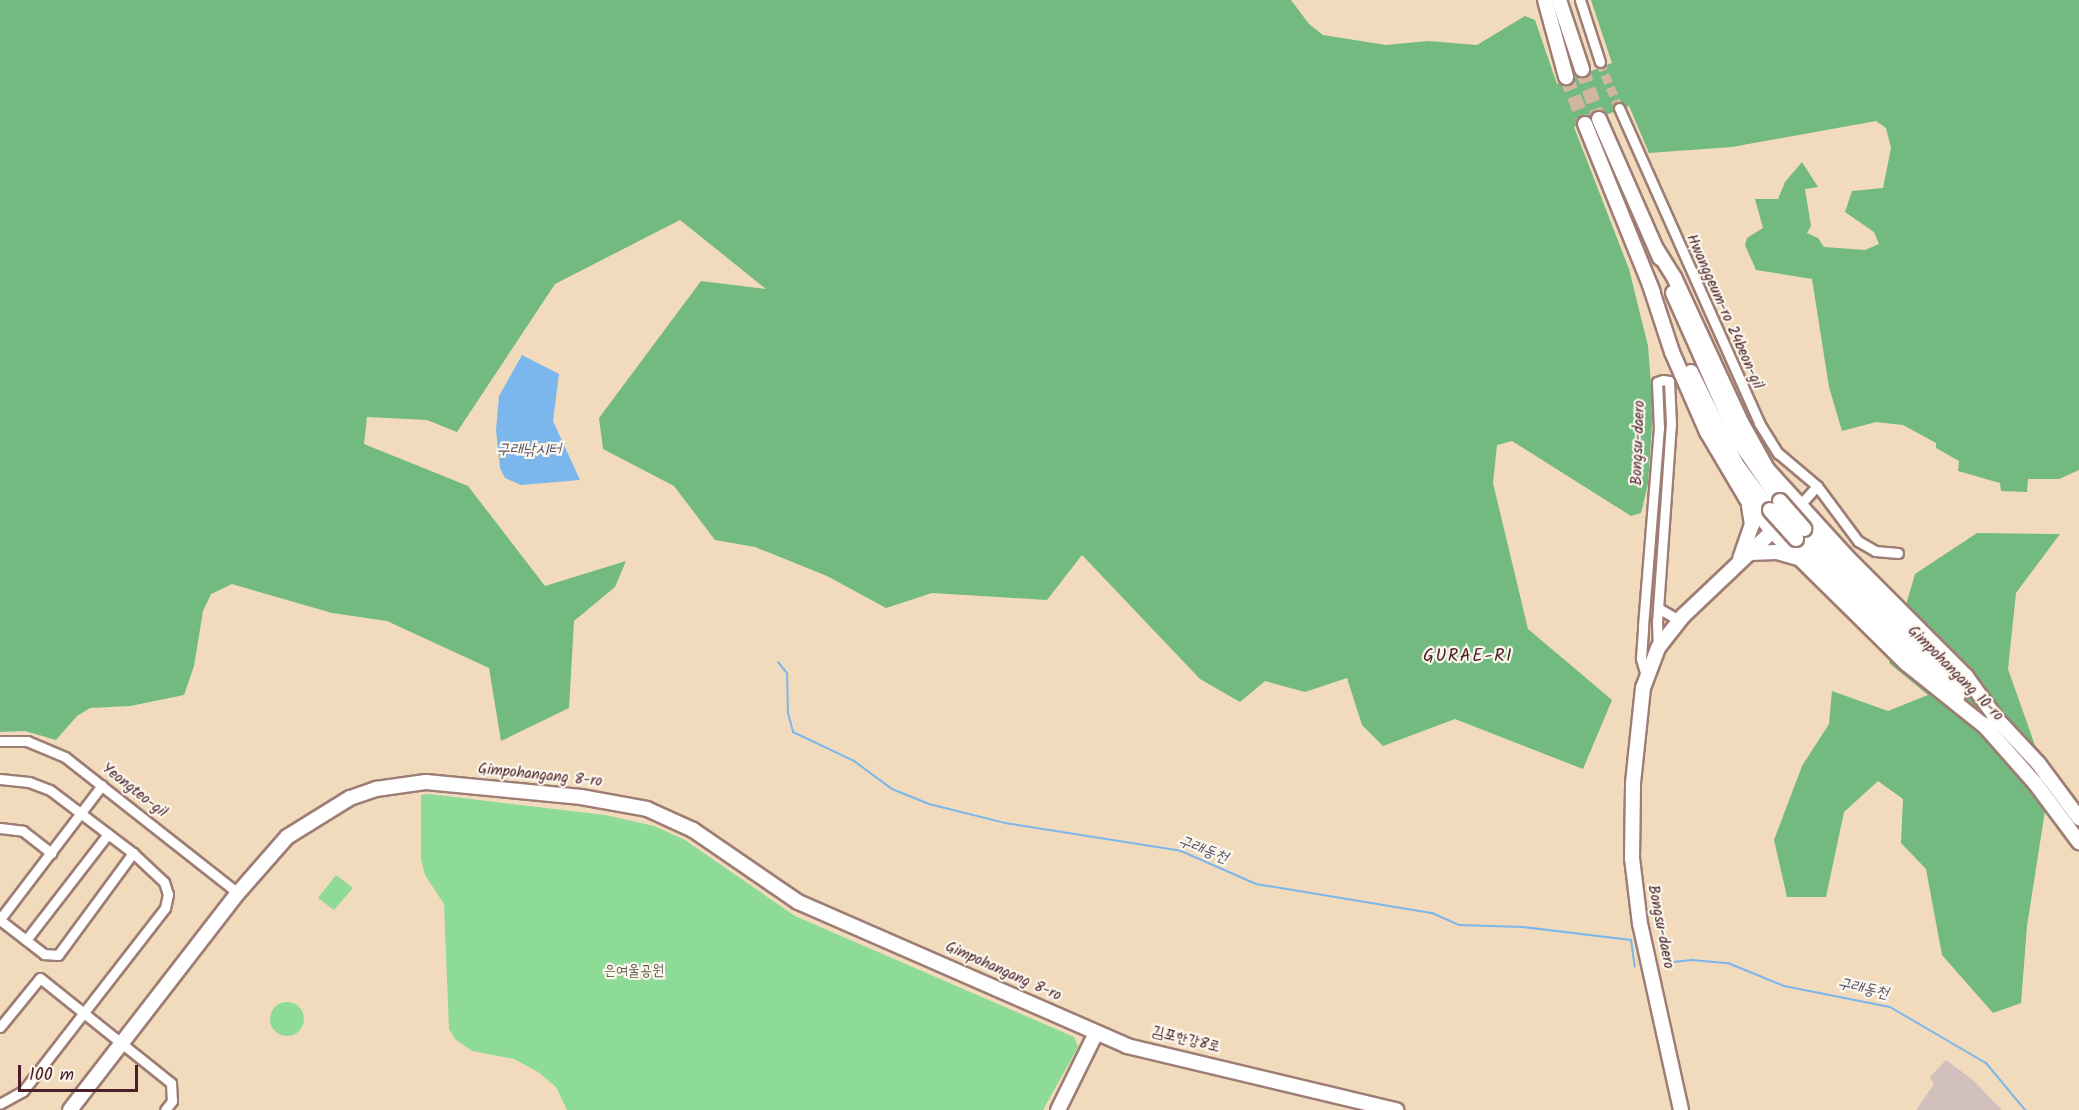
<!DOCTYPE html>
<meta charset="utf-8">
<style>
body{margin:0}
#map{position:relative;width:2079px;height:1110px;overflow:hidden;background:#f1dbbc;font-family:Kalam,"Poor Story",sans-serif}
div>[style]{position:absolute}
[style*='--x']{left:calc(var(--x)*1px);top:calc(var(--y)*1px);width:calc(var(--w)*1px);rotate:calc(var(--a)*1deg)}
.industrial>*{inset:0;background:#d1c0bc}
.green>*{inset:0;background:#8eda97}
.round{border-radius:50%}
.forest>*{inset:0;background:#72ba80}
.water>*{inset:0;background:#7bb6ec}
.stream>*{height:2px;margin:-1px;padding:0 1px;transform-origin:1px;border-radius:1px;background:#7bb6ec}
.street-tunnel>*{height:9px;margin-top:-4.5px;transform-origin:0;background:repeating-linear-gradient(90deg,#d0b59f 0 9px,transparent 0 13.5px)}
.secondary-tunnel>*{height:14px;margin-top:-7px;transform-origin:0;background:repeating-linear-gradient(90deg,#d0b59f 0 14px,transparent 0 21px)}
.roads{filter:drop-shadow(2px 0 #9e7d74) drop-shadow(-2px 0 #9e7d74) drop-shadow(0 2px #9e7d74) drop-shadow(0 -2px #9e7d74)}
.street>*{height:9px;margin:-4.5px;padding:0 4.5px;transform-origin:4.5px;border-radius:4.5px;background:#fff}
.secondary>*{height:14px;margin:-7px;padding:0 7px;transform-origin:7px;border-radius:7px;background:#fff}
.bridges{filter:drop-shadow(2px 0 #9e7d74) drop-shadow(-2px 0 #9e7d74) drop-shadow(0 2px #9e7d74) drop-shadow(0 -2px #9e7d74)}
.secondary-bridge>*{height:14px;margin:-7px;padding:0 7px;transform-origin:7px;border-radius:7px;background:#fff}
span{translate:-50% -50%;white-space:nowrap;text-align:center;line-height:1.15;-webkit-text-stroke:4.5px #fbf7ec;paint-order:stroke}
.street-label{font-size:15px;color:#4a1f2b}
.park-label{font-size:15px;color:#5e574b}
.water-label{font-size:16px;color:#5b546f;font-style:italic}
.quarter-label{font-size:18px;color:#4a1f2b;letter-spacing:1.5px}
.scale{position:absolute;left:18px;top:1065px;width:120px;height:27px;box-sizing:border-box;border:3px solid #4a1f2b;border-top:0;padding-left:8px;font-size:18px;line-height:21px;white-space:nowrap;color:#4a1f2b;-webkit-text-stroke:4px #fbf7ec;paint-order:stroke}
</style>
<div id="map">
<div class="industrial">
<div style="clip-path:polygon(1946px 1060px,1973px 1080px,2002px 1110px,1916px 1110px,1934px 1084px,1930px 1077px)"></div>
</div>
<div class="green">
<div style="clip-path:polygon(429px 794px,605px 815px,654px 826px,685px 840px,795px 916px,1074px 1037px,1078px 1047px,1043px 1110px,567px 1110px,556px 1087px,538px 1072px,514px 1059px,472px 1051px,455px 1039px,449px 1029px,444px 904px,425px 875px,421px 859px,421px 795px)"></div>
<div style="clip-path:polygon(336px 875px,353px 888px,334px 910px,318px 898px)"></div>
<div class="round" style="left:270px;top:1002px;width:34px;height:34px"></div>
</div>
<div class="forest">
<div style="clip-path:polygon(0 0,1291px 0,1309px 24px,1323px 35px,1386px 45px,1428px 41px,1477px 45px,1525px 16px,1535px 20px,1557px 84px,1612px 63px,1591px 0,2079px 0,2079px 470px,2059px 479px,2028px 479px,2027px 492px,2001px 491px,2000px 483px,1958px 471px,1959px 461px,1936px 448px,1936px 443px,1903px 425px,1876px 422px,1842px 431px,1829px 387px,1812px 279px,1756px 270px,1745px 245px,1747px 238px,1763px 228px,1755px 199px,1778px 199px,1785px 182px,1802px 162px,1818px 187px,1805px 189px,1811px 226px,1807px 233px,1818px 238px,1824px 247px,1865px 250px,1879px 244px,1874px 232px,1845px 212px,1852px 191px,1883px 188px,1891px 148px,1886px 128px,1876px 121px,1732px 147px,1649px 153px,1629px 106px,1574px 127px,1629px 269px,1648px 346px,1653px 410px,1648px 484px,1641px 513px,1631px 516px,1512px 441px,1497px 445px,1493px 483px,1528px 629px,1612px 700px,1583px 769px,1455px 719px,1383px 746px,1362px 725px,1347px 678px,1305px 692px,1265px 681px,1240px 702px,1200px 679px,1082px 555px,1047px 600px,932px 593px,886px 608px,827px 576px,755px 547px,715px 540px,674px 486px,603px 449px,599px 418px,701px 281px,766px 289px,680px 220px,555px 284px,457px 432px,427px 420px,367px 417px,364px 444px,468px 486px,545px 586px,626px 561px,615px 587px,574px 621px,569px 708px,501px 741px,489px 668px,387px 621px,332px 613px,232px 584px,211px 594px,203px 611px,194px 666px,184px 695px,130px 706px,90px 708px,77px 716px,56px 740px,25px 731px,0 732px)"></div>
<div style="clip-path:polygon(1977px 533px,2060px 534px,2016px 593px,2008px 669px,2049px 785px,2027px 926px,2021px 1003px,1993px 1013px,1942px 955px,1926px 869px,1901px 843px,1903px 799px,1878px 781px,1844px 812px,1826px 897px,1787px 897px,1774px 840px,1802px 766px,1829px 724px,1832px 691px,1888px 711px,1928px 695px,1889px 663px,1915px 574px)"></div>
</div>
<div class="water">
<div style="clip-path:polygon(522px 355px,559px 374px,553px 421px,580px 480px,521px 485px,505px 478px,500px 468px,496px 430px,499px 396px)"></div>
</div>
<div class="stream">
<div style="--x:778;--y:662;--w:14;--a:51"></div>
<div style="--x:787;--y:673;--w:40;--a:88.6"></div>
<div style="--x:788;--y:713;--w:20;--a:75"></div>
<div style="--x:793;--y:732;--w:68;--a:25.4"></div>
<div style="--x:854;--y:761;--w:47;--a:36.4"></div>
<div style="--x:892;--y:789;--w:40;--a:22"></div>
<div style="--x:929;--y:804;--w:78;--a:14"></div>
<div style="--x:1005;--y:823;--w:178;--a:9"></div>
<div style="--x:1181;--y:851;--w:82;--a:23.7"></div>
<div style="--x:1256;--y:884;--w:178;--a:9.4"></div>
<div style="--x:1432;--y:913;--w:30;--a:24"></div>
<div style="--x:1459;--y:925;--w:64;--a:1.8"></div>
<div style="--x:1523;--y:927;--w:109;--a:6.9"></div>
<div style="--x:1631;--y:940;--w:27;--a:82"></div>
<div style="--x:1664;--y:963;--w:28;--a:-6"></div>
<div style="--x:1692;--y:960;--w:36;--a:5"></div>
<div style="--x:1728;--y:963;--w:61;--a:22.3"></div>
<div style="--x:1784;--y:986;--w:108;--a:11.2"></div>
<div style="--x:1890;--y:1007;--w:111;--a:30.3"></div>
<div style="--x:1986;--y:1063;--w:61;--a:50.3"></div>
</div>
<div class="street-tunnel">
<div style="--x:1600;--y:62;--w:50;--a:67.6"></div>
</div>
<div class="secondary-tunnel">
<div style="--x:1582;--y:69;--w:53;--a:71.2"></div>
<div style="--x:1566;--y:77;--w:51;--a:68"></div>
</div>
<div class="roads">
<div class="street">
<div style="--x:1580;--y:0;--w:65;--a:72.1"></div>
<div style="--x:1619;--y:108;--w:345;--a:66"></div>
<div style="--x:1759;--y:423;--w:36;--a:58"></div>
<div style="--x:1778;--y:453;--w:51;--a:40.2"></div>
<div style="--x:1817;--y:486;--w:27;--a:132"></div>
<div style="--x:1817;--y:486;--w:69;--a:53.3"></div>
<div style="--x:1858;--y:541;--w:20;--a:30"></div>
<div style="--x:1875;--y:551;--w:23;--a:5"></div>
<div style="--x:1658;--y:608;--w:24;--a:30"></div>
<div style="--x:1646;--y:676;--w:19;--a:-106"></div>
<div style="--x:1641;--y:658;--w:32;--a:-86"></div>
<div style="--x:1643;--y:626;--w:199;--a:-85.4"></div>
<div style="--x:1659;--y:428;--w:46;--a:-92.5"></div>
<div style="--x:1657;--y:382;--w:6;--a:-18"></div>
<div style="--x:1663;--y:380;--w:6;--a:9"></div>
<div style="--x:1669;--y:381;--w:42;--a:87.3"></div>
<div style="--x:1671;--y:423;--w:198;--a:94"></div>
<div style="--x:1657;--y:621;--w:27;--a:88"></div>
<div style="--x:0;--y:741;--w:27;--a:0"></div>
<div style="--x:27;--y:741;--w:41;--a:22.8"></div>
<div style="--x:65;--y:757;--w:220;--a:38.2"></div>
<div style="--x:0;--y:779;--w:29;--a:6"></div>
<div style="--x:29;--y:782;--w:22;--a:21"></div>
<div style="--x:50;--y:790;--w:104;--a:37.2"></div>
<div style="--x:133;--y:853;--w:42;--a:43.1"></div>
<div style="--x:164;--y:882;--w:13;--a:72"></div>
<div style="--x:168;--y:894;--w:14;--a:102"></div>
<div style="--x:165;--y:908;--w:232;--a:127.8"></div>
<div style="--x:23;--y:1091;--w:26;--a:151"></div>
<div style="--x:0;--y:828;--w:23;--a:7"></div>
<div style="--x:23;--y:831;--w:36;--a:38"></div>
<div style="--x:0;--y:919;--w:168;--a:-52.7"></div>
<div style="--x:0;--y:920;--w:56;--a:37.7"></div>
<div style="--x:44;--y:954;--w:14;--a:4"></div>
<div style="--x:58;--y:955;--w:127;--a:-53.7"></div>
<div style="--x:26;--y:940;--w:134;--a:-52.3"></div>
<div style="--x:0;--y:1027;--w:63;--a:-50.8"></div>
<div style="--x:40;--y:978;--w:168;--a:38.7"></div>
<div style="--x:171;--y:1083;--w:18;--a:87"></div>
<div style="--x:172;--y:1101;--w:11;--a:128"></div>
</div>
<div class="secondary">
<div style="--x:1545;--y:0;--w:80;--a:74.7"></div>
<div style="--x:1559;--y:0;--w:73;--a:71.6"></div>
<div style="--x:1599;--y:119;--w:152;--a:66.3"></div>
<div style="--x:1585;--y:124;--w:181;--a:68"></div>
<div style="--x:1657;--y:250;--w:32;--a:58"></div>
<div style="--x:1674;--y:277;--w:160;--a:65.2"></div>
<div style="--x:1741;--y:422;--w:54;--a:61"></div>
<div style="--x:1767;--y:469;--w:120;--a:47.7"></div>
<div style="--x:1848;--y:558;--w:167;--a:45"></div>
<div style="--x:1966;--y:676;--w:57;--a:54.3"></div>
<div style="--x:1650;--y:285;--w:71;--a:71.8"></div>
<div style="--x:1672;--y:352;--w:87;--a:66.4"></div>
<div style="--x:1707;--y:432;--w:77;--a:59.4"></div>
<div style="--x:1746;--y:498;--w:42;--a:51.8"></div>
<div style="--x:1772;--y:531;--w:190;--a:44.6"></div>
<div style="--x:1907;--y:664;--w:104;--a:38.7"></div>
<div style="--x:1673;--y:293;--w:162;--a:66"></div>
<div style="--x:1739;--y:441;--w:73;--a:55.7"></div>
<div style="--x:1691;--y:372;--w:102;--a:63.9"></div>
<div style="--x:1736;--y:464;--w:57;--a:53.5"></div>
<div style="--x:1804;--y:529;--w:229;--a:44.6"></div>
<div style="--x:1796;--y:539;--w:226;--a:44.5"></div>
<div style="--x:1750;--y:553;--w:27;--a:-2"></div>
<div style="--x:1777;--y:552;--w:22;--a:16"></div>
<div style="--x:1740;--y:559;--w:36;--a:-71"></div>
<div style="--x:1752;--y:525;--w:20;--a:-99"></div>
<div style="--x:1994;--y:716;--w:64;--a:46.9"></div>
<div style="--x:2038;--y:763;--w:69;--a:53.3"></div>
<div style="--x:1983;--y:724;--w:79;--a:48.6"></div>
<div style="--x:2035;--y:783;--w:74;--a:53.3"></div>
<div style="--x:70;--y:1110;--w:274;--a:-52.3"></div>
<div style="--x:238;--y:893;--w:74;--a:-48.8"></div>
<div style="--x:287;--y:837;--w:74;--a:-31.8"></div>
<div style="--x:350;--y:798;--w:28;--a:-19"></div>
<div style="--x:376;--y:789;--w:50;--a:-8"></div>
<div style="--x:426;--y:782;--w:156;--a:5.5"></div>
<div style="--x:581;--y:797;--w:67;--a:10.3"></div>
<div style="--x:647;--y:809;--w:51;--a:24.5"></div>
<div style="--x:693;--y:830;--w:127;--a:34.4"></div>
<div style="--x:798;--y:902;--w:359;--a:23.6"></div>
<div style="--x:1127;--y:1046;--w:277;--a:13.4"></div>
<div style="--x:1058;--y:1110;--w:86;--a:-63.7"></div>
<div style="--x:1681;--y:1110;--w:190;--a:-102.4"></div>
<div style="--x:1640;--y:924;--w:66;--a:-96.9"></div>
<div style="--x:1632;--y:858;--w:75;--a:-89.2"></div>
<div style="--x:1633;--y:783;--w:96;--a:-84"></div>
<div style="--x:1643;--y:688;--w:43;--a:-69.4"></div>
<div style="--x:1658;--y:648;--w:41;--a:-52"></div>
<div style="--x:1683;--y:616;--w:160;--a:-43.5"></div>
</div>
</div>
<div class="bridges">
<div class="secondary-bridge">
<div style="--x:1780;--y:501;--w:37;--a:49"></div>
<div style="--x:1770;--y:510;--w:39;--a:48"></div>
</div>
</div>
<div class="street-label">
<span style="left:1724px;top:312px;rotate:66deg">Hwanggeum-ro 24beon-gil</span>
<span style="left:1639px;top:443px;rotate:-88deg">Bongsu-daero</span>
<span style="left:1955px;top:674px;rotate:45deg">Gimpohangang 10-ro</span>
<span style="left:540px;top:776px;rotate:6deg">Gimpohangang 8-ro</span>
<span style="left:134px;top:791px;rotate:38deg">Yeongteo-gil</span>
<span style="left:1660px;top:927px;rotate:79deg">Bongsu-daero</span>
<span style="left:1003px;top:972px;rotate:24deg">Gimpohangang 8-ro</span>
<span style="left:1186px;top:1040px;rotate:14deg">김포한강8로</span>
</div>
<div class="park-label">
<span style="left:634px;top:972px">은여울공원</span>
</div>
<div class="water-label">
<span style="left:529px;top:450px">구래낚시터</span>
<span style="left:1203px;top:850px;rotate:21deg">구래동천</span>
<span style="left:1863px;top:989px;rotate:12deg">구래동천</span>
</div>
<div class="quarter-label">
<span style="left:1468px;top:657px">GURAE-RI</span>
</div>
<div class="scale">100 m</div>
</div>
